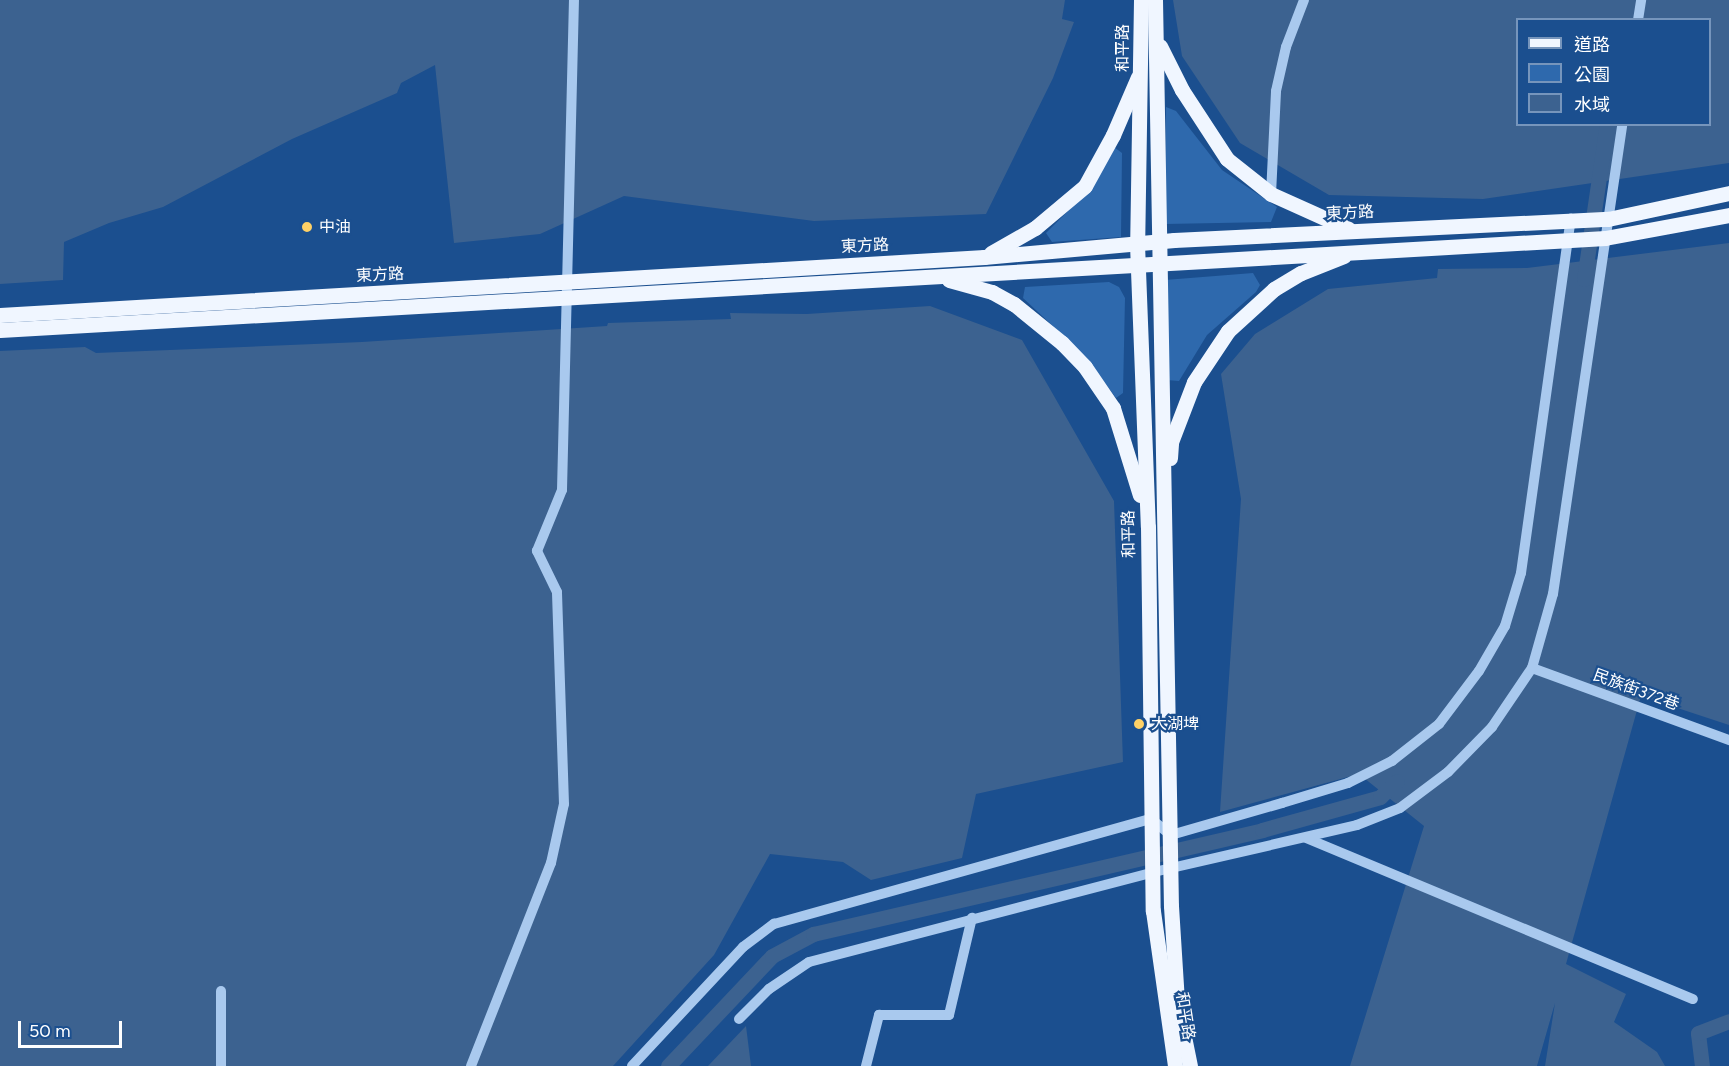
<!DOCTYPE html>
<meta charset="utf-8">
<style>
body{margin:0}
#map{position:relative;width:1729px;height:1066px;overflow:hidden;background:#1b4f8f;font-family:Figtree,"Noto Sans TC",sans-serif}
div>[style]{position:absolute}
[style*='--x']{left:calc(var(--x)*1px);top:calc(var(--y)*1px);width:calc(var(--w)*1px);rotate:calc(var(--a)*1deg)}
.green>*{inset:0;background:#2e69ad}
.water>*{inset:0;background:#3c6290}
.canal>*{height:15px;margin:-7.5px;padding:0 7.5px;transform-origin:7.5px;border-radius:7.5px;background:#3c6290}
.minor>*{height:10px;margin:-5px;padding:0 5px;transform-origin:5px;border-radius:5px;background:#a9c9ee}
.major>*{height:15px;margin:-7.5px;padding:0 7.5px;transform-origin:7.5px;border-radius:7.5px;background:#f0f6ff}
.dots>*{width:16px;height:16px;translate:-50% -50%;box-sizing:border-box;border:3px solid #1b4f8f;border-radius:50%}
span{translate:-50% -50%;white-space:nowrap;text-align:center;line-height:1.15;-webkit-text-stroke:4.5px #1b4f8f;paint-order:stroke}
.street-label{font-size:16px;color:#fff}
.poi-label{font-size:16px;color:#fff}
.left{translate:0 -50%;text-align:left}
.legend{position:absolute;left:1516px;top:18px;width:195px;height:108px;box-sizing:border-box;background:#1b4f8f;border:2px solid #7695bc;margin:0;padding:8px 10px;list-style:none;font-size:18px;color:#fff}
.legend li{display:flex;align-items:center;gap:12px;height:30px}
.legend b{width:30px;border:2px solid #7695bc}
.scale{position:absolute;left:18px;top:1021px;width:104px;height:27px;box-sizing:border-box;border:3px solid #fff;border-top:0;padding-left:8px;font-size:18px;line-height:21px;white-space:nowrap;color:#fff;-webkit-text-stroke:4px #1b4f8f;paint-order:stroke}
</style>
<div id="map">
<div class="green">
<div style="clip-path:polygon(1166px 107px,1176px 111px,1222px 170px,1277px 207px,1271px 222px,1165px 224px)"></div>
<div style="clip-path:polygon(1114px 147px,1122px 153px,1121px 237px,1052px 242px,1046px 233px,1085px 194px)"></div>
<div style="clip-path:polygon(1253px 273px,1260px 285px,1256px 292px,1207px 335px,1179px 381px,1167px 380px,1165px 280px)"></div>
<div style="clip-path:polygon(1109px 282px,1119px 287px,1125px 298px,1123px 393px,1116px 398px,1086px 357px,1023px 298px,1025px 287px)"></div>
</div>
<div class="water">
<div style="clip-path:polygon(0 0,1065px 0,1062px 19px,1074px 22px,1053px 78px,986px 214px,814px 221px,624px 196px,540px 234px,454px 243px,435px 65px,401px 83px,397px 93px,292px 139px,163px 207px,109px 223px,64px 242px,63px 280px,0 284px)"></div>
<div style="clip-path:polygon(evenodd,1173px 0,1729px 0,1729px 163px,1483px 199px,1329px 195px,1240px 143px,1182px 56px,1173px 0,1518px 20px,1710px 20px,1710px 124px,1518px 124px,1518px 20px)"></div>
<div style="clip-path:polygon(1729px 243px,1729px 725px,1641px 696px,1566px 964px,1626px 994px,1614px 1022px,1657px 1052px,1665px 1066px,1545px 1066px,1555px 1003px,1537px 1066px,1350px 1066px,1424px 826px,1359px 774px,1220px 812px,1241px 499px,1221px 374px,1255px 334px,1328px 289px,1437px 278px,1438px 269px,1527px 268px)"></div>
<div style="clip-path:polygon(930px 306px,1022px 340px,1114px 501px,1123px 762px,976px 794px,962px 858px,871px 880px,843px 862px,770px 854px,714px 955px,613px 1066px,0 1066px,0 351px,85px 347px,96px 353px,362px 342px,607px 326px,608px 323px,731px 319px,730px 313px,807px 314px)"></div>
<div style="clip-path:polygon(746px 1026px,751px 1066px,708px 1066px)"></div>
</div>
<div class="canal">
<div style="--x:1584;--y:279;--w:157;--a:-81.6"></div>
<div style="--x:668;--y:1066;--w:151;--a:-46.6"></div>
<div style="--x:772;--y:956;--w:47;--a:-28.2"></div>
<div style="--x:813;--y:934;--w:461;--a:-13"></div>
<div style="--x:1262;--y:830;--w:123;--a:-15.6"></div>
<div style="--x:1380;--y:797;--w:23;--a:-43"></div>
<div style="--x:1702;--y:1066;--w:33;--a:-97"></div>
<div style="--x:1698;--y:1033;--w:33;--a:-21"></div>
</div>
<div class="minor">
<div style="--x:1638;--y:20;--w:20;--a:-81"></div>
<div style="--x:1271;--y:194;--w:103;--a:-87.2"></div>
<div style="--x:1276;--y:91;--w:45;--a:-77.2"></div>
<div style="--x:1286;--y:47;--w:50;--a:-69"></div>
<div style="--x:1532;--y:668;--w:210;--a:20.1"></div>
<div style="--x:1306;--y:838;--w:419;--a:22.6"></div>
<div style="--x:739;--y:1019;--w:42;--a:-45"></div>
<div style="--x:769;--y:989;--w:48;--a:-34"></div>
<div style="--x:809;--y:962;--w:357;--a:-14.6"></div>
<div style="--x:1154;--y:872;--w:208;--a:-13"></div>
<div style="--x:1357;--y:825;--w:46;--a:-21.6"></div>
<div style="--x:1400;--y:808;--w:60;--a:-36.9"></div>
<div style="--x:1448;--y:772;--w:63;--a:-45.6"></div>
<div style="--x:1492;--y:727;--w:71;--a:-55.9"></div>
<div style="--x:1532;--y:668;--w:77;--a:-74.2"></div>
<div style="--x:1553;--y:594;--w:475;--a:-81.6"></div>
<div style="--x:221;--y:1066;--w:75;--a:-90"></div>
<div style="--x:471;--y:1066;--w:218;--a:-68.5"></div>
<div style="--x:551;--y:863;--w:60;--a:-77.6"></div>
<div style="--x:564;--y:804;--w:212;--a:-91.9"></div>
<div style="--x:557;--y:592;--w:46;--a:-116"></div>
<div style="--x:537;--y:551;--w:66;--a:-67.7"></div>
<div style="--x:562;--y:490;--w:490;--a:-88.6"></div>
<div style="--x:632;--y:1066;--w:163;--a:-47"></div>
<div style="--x:743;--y:947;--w:39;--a:-37"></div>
<div style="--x:774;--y:924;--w:391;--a:-15.6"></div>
<div style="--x:1151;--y:819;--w:26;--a:39"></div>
<div style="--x:1171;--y:835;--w:116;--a:-16.1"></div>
<div style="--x:1282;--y:803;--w:69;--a:-16.9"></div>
<div style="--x:1348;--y:783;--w:49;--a:-26.6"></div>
<div style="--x:1392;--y:761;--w:60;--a:-38.2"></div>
<div style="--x:1439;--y:724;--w:66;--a:-53"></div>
<div style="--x:1479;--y:671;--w:52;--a:-60"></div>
<div style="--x:1505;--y:626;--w:55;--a:-73.2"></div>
<div style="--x:1521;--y:573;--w:358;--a:-82"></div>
<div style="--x:866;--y:1066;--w:53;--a:-75.7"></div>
<div style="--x:879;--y:1015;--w:70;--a:0"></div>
<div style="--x:949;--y:1015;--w:100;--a:-76.7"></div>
</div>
<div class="major">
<div style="--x:1141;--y:0;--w:244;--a:90.9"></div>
<div style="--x:1137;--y:244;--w:283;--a:87.8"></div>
<div style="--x:1148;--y:527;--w:384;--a:89.3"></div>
<div style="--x:1153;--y:911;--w:157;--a:81.9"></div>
<div style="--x:1155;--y:0;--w:906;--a:88.99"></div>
<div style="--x:1171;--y:906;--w:96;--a:86.4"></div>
<div style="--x:1177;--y:1002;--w:65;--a:78.5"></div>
<div style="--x:1160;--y:46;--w:49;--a:63.4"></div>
<div style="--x:1182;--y:90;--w:82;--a:56.9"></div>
<div style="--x:1227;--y:159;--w:56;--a:38.5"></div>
<div style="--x:1271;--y:194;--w:85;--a:24.2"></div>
<div style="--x:991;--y:253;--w:51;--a:-29.6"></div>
<div style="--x:1035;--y:228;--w:65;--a:-40"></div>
<div style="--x:1085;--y:186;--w:58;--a:-61.2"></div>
<div style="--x:1113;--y:135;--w:63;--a:-66.7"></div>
<div style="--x:949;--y:280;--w:45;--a:15.6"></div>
<div style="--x:992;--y:292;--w:25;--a:29"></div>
<div style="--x:1014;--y:304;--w:62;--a:39.1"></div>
<div style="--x:1062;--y:343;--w:33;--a:46"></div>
<div style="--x:1085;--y:367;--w:50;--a:55.7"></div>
<div style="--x:1113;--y:408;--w:91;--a:72.8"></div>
<div style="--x:0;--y:315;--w:986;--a:-3.37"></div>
<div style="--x:984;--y:257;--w:191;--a:-5.1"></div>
<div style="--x:1174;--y:240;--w:435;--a:-2.8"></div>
<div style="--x:1608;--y:219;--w:124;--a:-12.1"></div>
<div style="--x:0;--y:330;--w:1608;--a:-3.28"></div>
<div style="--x:1605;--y:238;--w:126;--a:-10.5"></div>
<div style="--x:1170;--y:458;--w:16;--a:-86"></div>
<div style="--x:1171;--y:442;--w:64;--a:-69"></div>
<div style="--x:1194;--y:382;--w:61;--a:-56.3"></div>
<div style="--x:1228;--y:331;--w:62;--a:-42.4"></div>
<div style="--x:1274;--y:289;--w:31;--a:-31"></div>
<div style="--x:1301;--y:273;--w:46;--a:-21.6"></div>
</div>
<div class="dots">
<div style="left:307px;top:227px;background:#ffd166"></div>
<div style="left:1139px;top:724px;background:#ffd166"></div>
</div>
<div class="street-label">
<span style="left:1123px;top:48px;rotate:-90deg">和平路</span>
<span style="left:1350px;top:213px;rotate:-3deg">東方路</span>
<span style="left:865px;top:246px;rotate:-3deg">東方路</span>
<span style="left:380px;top:275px;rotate:-3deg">東方路</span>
<span style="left:1129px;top:534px;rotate:-91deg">和平路</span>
<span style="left:1636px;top:690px;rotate:20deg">民族街372巷</span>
<span style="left:1185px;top:1016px;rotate:81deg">和平路</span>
</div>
<div class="poi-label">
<span class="left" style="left:319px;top:227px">中油</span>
<span class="left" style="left:1151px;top:724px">大湖埤</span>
</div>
<ul class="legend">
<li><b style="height:8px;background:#f0f6ff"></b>道路</li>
<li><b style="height:16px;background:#2e69ad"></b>公園</li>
<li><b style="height:16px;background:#3c6290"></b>水域</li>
</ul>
<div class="scale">50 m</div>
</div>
